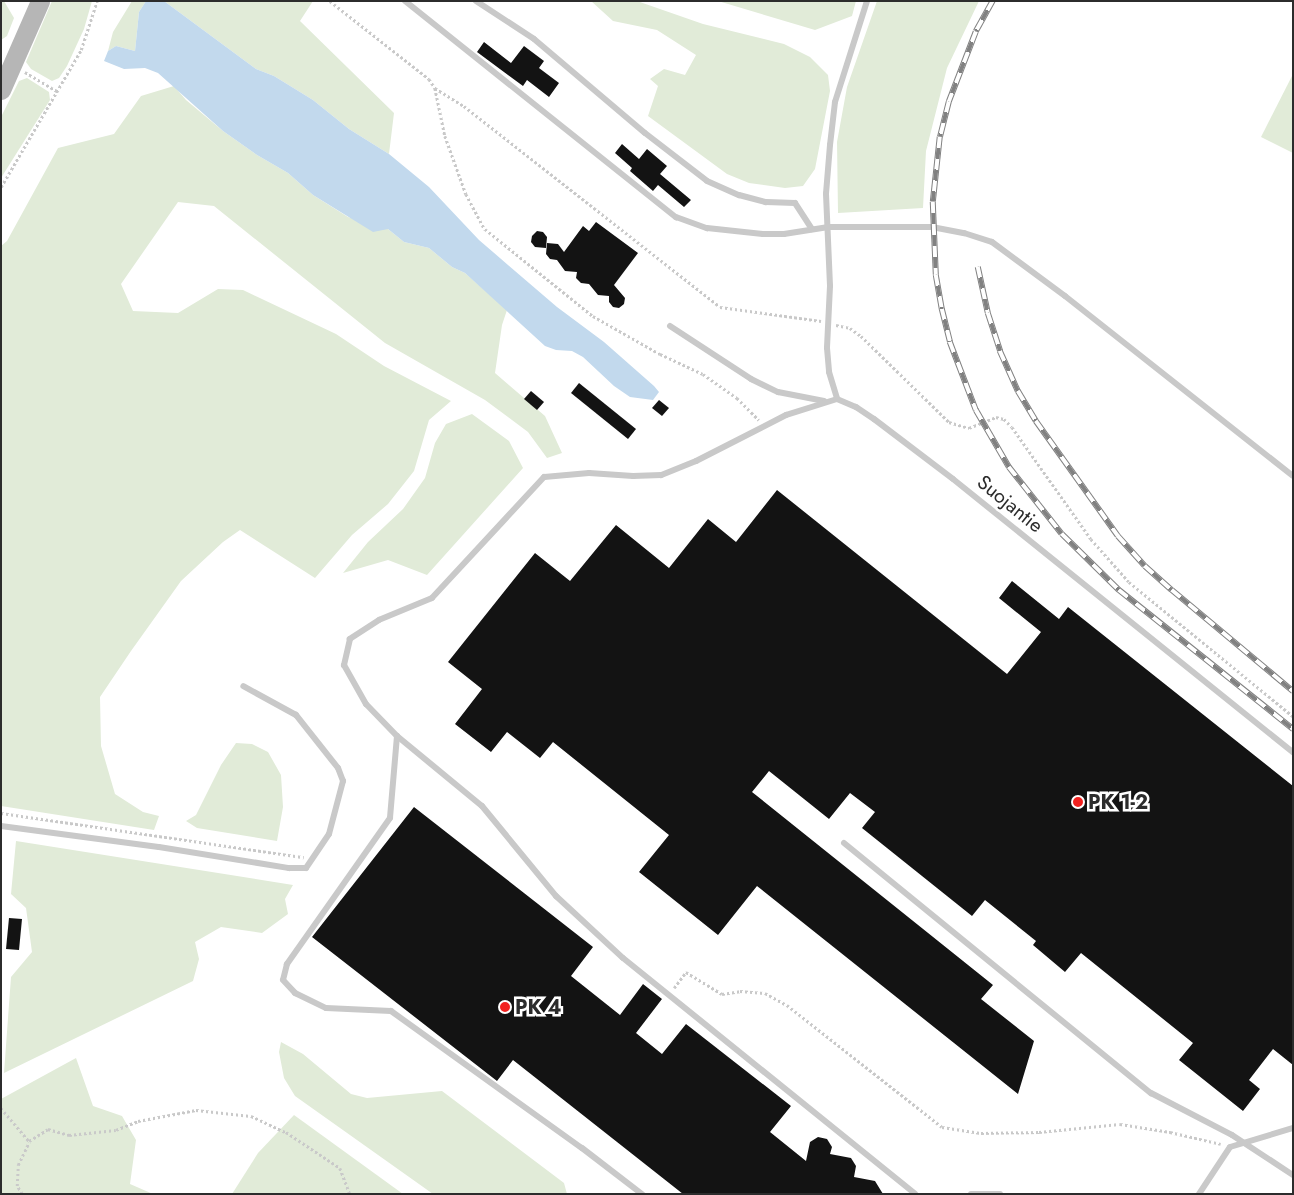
<!DOCTYPE html>
<style>
body{margin:0}
#map{position:relative;width:1294px;height:1195px;overflow:hidden;background:#fff;font-family:Jost,sans-serif}
div>[style]{position:absolute}
[style*='--x']{left:calc(var(--x)*1px);top:calc(var(--y)*1px);width:calc(var(--w)*1px);rotate:calc(var(--a)*1deg)}
.green>*{inset:0;background:#e1ebd8}
.water>*{inset:0;background:#c2d9ed}
.building>*{inset:0;background:#131313}
.path>*{height:2.5px;margin-top:-1.25px;transform-origin:0;background:repeating-linear-gradient(90deg,#c9c9c9 0 2.5px,transparent 0 5px)}
.service>*{height:6px;margin:-3px;padding:0 3px;transform-origin:3px;border-radius:3px;background:#c9c9c9}
.secondary>*{height:19px;margin:-9.5px;padding:0 9.5px;transform-origin:9.5px;border-radius:9.5px;background:#b6b6b6}
.rail>*{height:5.5px;margin-top:-2.75px;transform-origin:0;background:repeating-linear-gradient(90deg,#fff 0 11px,#818181 0 22px);box-sizing:border-box;border-block:1px solid #818181}
.dots>*{width:14px;height:14px;translate:-50% -50%;box-sizing:border-box;border:2px solid #fff;border-radius:50%}
span{translate:-50% -50%;white-space:nowrap;text-align:center;line-height:1.15;-webkit-text-stroke:5px #fff;paint-order:stroke}
.street-label{font-size:20px;color:#2c2c2c}
.poi-label{font-size:20px;color:#2c2c2c;font-weight:700}
.left{translate:0 -50%;text-align:left}
.frame{position:absolute;inset:0;border:2px solid #2c2c2c;pointer-events:none}
</style>
<div id="map">
<div class="green">
<div style="clip-path:polygon(1px 1px,4px 1px,14px 18px,7px 36px,1px 40px)"></div>
<div style="clip-path:polygon(52px 1px,92px 1px,84px 29px,67px 66px,59px 78px,52px 81px,31px 69px,26px 62px)"></div>
<div style="clip-path:polygon(132px 1px,146px 1px,139px 12px,135px 51px,116px 46px,108px 51px,113px 32px)"></div>
<div style="clip-path:polygon(164px 1px,313px 1px,300px 21px,394px 113px,389px 154px,349px 129px,313px 100px,274px 76px,256px 69px)"></div>
<div style="clip-path:polygon(591px 1px,637px 1px,703px 24px,784px 44px,810px 57px,828px 75px,830px 91px,815px 169px,803px 186px,785px 188px,749px 183px,727px 174px,648px 116px,658px 86px,650px 79px,664px 69px,685px 75px,696px 55px,657px 30px,613px 21px)"></div>
<div style="clip-path:polygon(718px 1px,856px 1px,852px 16px,815px 30px)"></div>
<div style="clip-path:polygon(877px 1px,979px 1px,947px 68px,926px 151px,923px 208px,838px 213px,837px 142px,847px 87px)"></div>
<div style="clip-path:polygon(1293px 74px,1293px 153px,1261px 137px)"></div>
<div style="clip-path:polygon(27px 78px,49px 92px,50px 100px,1px 178px,1px 117px,19px 81px)"></div>
<div style="clip-path:polygon(174px 86px,186px 100px,223px 131px,257px 155px,288px 173px,313px 195px,348px 217px,388px 229px,404px 242px,429px 248px,452px 267px,465px 273px,507px 310px,502px 325px,495px 373px,545px 416px,562px 453px,547px 458px,528px 432px,485px 400px,385px 343px,214px 206px,178px 202px,121px 284px,133px 311px,178px 313px,218px 289px,243px 290px,336px 334px,384px 366px,451px 401px,429px 420px,414px 471px,388px 504px,352px 535px,315px 578px,240px 530px,223px 542px,181px 581px,131px 651px,100px 697px,101px 746px,115px 794px,143px 812px,159px 816px,154px 830px,1px 806px,1px 246px,7px 241px,58px 148px,114px 134px,141px 96px)"></div>
<div style="clip-path:polygon(472px 414px,509px 441px,523px 468px,427px 575px,388px 560px,343px 573px,368px 542px,403px 509px,425px 478px,435px 443px,446px 424px)"></div>
<div style="clip-path:polygon(236px 743px,252px 744px,268px 752px,281px 775px,283px 807px,277px 841px,197px 828px,186px 821px,196px 815px,221px 765px)"></div>
<div style="clip-path:polygon(16px 841px,293px 885px,285px 899px,288px 914px,262px 933px,221px 927px,195px 942px,199px 959px,193px 981px,4px 1073px,11px 977px,32px 952px,26px 908px,11px 894px)"></div>
<div style="clip-path:polygon(281px 1042px,303px 1054px,351px 1094px,367px 1098px,442px 1091px,564px 1183px,567px 1194px,433px 1194px,295px 1096px,284px 1078px,279px 1052px)"></div>
<div style="clip-path:polygon(76px 1058px,93px 1106px,122px 1116px,136px 1140px,130px 1184px,153px 1194px,1px 1194px,1px 1099px)"></div>
<div style="clip-path:polygon(294px 1115px,403px 1194px,232px 1194px,258px 1153px)"></div>
</div>
<div class="water">
<div style="clip-path:polygon(146px 1px,164px 1px,256px 69px,274px 76px,313px 100px,349px 129px,389px 154px,429px 187px,479px 240px,557px 307px,604px 342px,654px 386px,659px 392px,653px 400px,630px 397px,614px 386px,583px 357px,572px 351px,556px 350px,545px 346px,465px 273px,452px 267px,429px 248px,404px 242px,388px 229px,373px 232px,313px 195px,288px 173px,257px 155px,223px 131px,158px 73px,145px 68px,124px 69px,104px 61px,108px 51px,116px 46px,135px 51px,139px 12px)"></div>
</div>
<div class="building">
<div style="clip-path:polygon(484px 42px,511px 63px,524px 46px,544px 61px,539px 68px,559px 83px,549px 97px,527px 80px,523px 86px,477px 52px)"></div>
<div style="clip-path:polygon(622px 144px,639px 159px,647px 149px,667px 166px,660px 174px,691px 200px,684px 207px,658px 185px,653px 191px,630px 171px,632px 168px,615px 153px)"></div>
<div style="clip-path:polygon(596px 222px,638px 253px,614px 285px,625px 298px,624px 304px,619px 308px,613px 307px,609px 302px,609px 296px,598px 295px,589px 284px,581px 283px,576px 278px,577px 272px,565px 271px,557px 260px,550px 259px,546px 254px,547px 243px,558px 244px,564px 252px,583px 226px,589px 231px)"></div>
<div style="clip-path:polygon(537px 231px,543px 232px,547px 237px,546px 248px,535px 247px,531px 242px,532px 236px)"></div>
<div style="clip-path:polygon(579px 383px,636px 429px,628px 439px,571px 393px)"></div>
<div style="clip-path:polygon(531px 391px,544px 402px,537px 410px,524px 399px)"></div>
<div style="clip-path:polygon(659px 400px,669px 408px,662px 416px,652px 408px)"></div>
<div style="clip-path:polygon(777px 490px,1007px 674px,1041px 632px,999px 598px,1012px 581px,1059px 619px,1068px 607px,1293px 786px,1293px 1065px,1273px 1049px,1249px 1080px,1260px 1089px,1243px 1111px,1179px 1060px,1193px 1043px,1081px 953px,1065px 972px,1033px 945px,1036px 941px,985px 900px,972px 916px,862px 828px,875px 812px,850px 793px,829px 819px,769px 771px,752px 792px,993px 985px,981px 999px,1034px 1041px,1018px 1094px,757px 886px,718px 935px,639px 872px,669px 835px,553px 742px,540px 758px,507px 732px,491px 752px,455px 724px,482px 689px,448px 662px,535px 553px,570px 581px,616px 525px,669px 568px,708px 519px,736px 542px)"></div>
<div style="clip-path:polygon(414px 807px,593px 947px,571px 976px,620px 1015px,643px 984px,662px 999px,636px 1033px,662px 1054px,686px 1024px,791px 1106px,770px 1132px,806px 1161px,810px 1142px,818px 1137px,827px 1139px,832px 1147px,830px 1154px,851px 1158px,856px 1166px,854px 1177px,875px 1181px,883px 1194px,683px 1194px,513px 1060px,497px 1081px,312px 937px)"></div>
<div style="clip-path:polygon(9px 918px,22px 919px,19px 950px,6px 949px)"></div>
</div>
<div class="path">
<div style="--x:330;--y:1;--w:126;--a:38.2"></div>
<div style="--x:429;--y:79;--w:11;--a:56"></div>
<div style="--x:435;--y:88;--w:34;--a:32"></div>
<div style="--x:464;--y:106;--w:325;--a:38.1"></div>
<div style="--x:720;--y:307;--w:102;--a:7.9"></div>
<div style="--x:25;--y:72;--w:39;--a:31"></div>
<div style="--x:435;--y:88;--w:49;--a:78.2"></div>
<div style="--x:445;--y:136;--w:62;--a:70.1"></div>
<div style="--x:466;--y:194;--w:40;--a:62"></div>
<div style="--x:485;--y:229;--w:139;--a:38.9"></div>
<div style="--x:593;--y:316;--w:77;--a:29.6"></div>
<div style="--x:660;--y:354;--w:47;--a:24.9"></div>
<div style="--x:703;--y:374;--w:42;--a:35.2"></div>
<div style="--x:737;--y:398;--w:31;--a:45"></div>
<div style="--x:1;--y:187;--w:159;--a:-59.7"></div>
<div style="--x:81;--y:50;--w:52;--a:-71.9"></div>
<div style="--x:836;--y:325;--w:14;--a:12"></div>
<div style="--x:850;--y:328;--w:14;--a:36"></div>
<div style="--x:861;--y:336;--w:123;--a:44.3"></div>
<div style="--x:949;--y:422;--w:21;--a:17"></div>
<div style="--x:969;--y:428;--w:29;--a:-22"></div>
<div style="--x:996;--y:417;--w:8;--a:14"></div>
<div style="--x:1004;--y:419;--w:11;--a:45"></div>
<div style="--x:1012;--y:427;--w:137;--a:54.8"></div>
<div style="--x:1091;--y:539;--w:57;--a:48.5"></div>
<div style="--x:1129;--y:582;--w:212;--a:39.3"></div>
<div style="--x:1;--y:813;--w:306;--a:8.3"></div>
<div style="--x:674;--y:988;--w:20;--a:-53"></div>
<div style="--x:686;--y:972;--w:42;--a:31.4"></div>
<div style="--x:722;--y:994;--w:18;--a:-9"></div>
<div style="--x:740;--y:991;--w:25;--a:5"></div>
<div style="--x:765;--y:993;--w:25;--a:29"></div>
<div style="--x:787;--y:1005;--w:197;--a:38.2"></div>
<div style="--x:942;--y:1127;--w:39;--a:9"></div>
<div style="--x:981;--y:1133;--w:58;--a:-1"></div>
<div style="--x:1039;--y:1132;--w:81;--a:-5.6"></div>
<div style="--x:1120;--y:1124;--w:51;--a:9.1"></div>
<div style="--x:1170;--y:1132;--w:52;--a:13.2"></div>
<div style="--x:1;--y:1108;--w:43;--a:49.7"></div>
<div style="--x:29;--y:1141;--w:22;--a:-32"></div>
<div style="--x:48;--y:1129;--w:22;--a:16"></div>
<div style="--x:69;--y:1135;--w:47;--a:-6.1"></div>
<div style="--x:116;--y:1130;--w:24;--a:-22"></div>
<div style="--x:138;--y:1121;--w:59;--a:-10.7"></div>
<div style="--x:196;--y:1110;--w:55;--a:6.2"></div>
<div style="--x:251;--y:1116;--w:38;--a:25"></div>
<div style="--x:286;--y:1132;--w:65;--a:33.7"></div>
<div style="--x:340;--y:1168;--w:28;--a:69"></div>
<div style="--x:22;--y:1194;--w:9;--a:-122"></div>
<div style="--x:17;--y:1186;--w:21;--a:-87"></div>
<div style="--x:18;--y:1165;--w:25;--a:-64"></div>
</div>
<div class="service">
<div style="--x:405;--y:1;--w:347;--a:38.6"></div>
<div style="--x:676;--y:217;--w:33;--a:20"></div>
<div style="--x:707;--y:228;--w:56;--a:6.1"></div>
<div style="--x:763;--y:234;--w:21;--a:0"></div>
<div style="--x:784;--y:234;--w:45;--a:-9"></div>
<div style="--x:828;--y:227;--w:104;--a:0"></div>
<div style="--x:932;--y:227;--w:33;--a:11"></div>
<div style="--x:964;--y:233;--w:29;--a:18"></div>
<div style="--x:992;--y:242;--w:91;--a:36.5"></div>
<div style="--x:1065;--y:296;--w:290;--a:38.3"></div>
<div style="--x:476;--y:1;--w:69;--a:33.2"></div>
<div style="--x:534;--y:39;--w:145;--a:40.3"></div>
<div style="--x:645;--y:133;--w:78;--a:37.7"></div>
<div style="--x:707;--y:181;--w:35;--a:24"></div>
<div style="--x:739;--y:195;--w:28;--a:15"></div>
<div style="--x:766;--y:202;--w:29;--a:2"></div>
<div style="--x:795;--y:203;--w:31;--a:57"></div>
<div style="--x:867;--y:1;--w:106;--a:107.6"></div>
<div style="--x:835;--y:102;--w:43;--a:96.6"></div>
<div style="--x:830;--y:145;--w:49;--a:94.7"></div>
<div style="--x:826;--y:194;--w:92;--a:87.5"></div>
<div style="--x:830;--y:286;--w:62;--a:92.8"></div>
<div style="--x:827;--y:348;--w:24;--a:85"></div>
<div style="--x:829;--y:372;--w:28;--a:73"></div>
<div style="--x:837;--y:399;--w:21;--a:23"></div>
<div style="--x:856;--y:407;--w:22;--a:34"></div>
<div style="--x:874;--y:419;--w:99;--a:37.2"></div>
<div style="--x:953;--y:479;--w:436;--a:38.8"></div>
<div style="--x:670;--y:326;--w:97;--a:33.2"></div>
<div style="--x:751;--y:379;--w:30;--a:26"></div>
<div style="--x:778;--y:392;--w:47;--a:11.1"></div>
<div style="--x:837;--y:399;--w:53;--a:162.6"></div>
<div style="--x:786;--y:415;--w:101;--a:152.9"></div>
<div style="--x:696;--y:461;--w:38;--a:158"></div>
<div style="--x:661;--y:475;--w:28;--a:178"></div>
<div style="--x:633;--y:476;--w:44;--a:-176.1"></div>
<div style="--x:589;--y:473;--w:45;--a:174.9"></div>
<div style="--x:544;--y:477;--w:165;--a:132.8"></div>
<div style="--x:432;--y:598;--w:57;--a:157.5"></div>
<div style="--x:379;--y:620;--w:35;--a:147"></div>
<div style="--x:350;--y:639;--w:27;--a:103"></div>
<div style="--x:344;--y:665;--w:45;--a:60.6"></div>
<div style="--x:366;--y:704;--w:45;--a:45.9"></div>
<div style="--x:397;--y:736;--w:110;--a:39.5"></div>
<div style="--x:482;--y:806;--w:117;--a:50.6"></div>
<div style="--x:556;--y:896;--w:91;--a:42.8"></div>
<div style="--x:623;--y:958;--w:375;--a:38.9"></div>
<div style="--x:397;--y:736;--w:82;--a:94.9"></div>
<div style="--x:390;--y:818;--w:179;--a:125.2"></div>
<div style="--x:287;--y:964;--w:16;--a:104"></div>
<div style="--x:283;--y:980;--w:18;--a:47"></div>
<div style="--x:295;--y:993;--w:34;--a:26"></div>
<div style="--x:326;--y:1008;--w:65;--a:2.6"></div>
<div style="--x:391;--y:1011;--w:235;--a:35.7"></div>
<div style="--x:582;--y:1148;--w:76;--a:37.5"></div>
<div style="--x:1;--y:826;--w:159;--a:7.6"></div>
<div style="--x:159;--y:847;--w:132;--a:9.2"></div>
<div style="--x:289;--y:868;--w:17;--a:0"></div>
<div style="--x:306;--y:868;--w:41;--a:-55.9"></div>
<div style="--x:329;--y:834;--w:55;--a:-75.2"></div>
<div style="--x:343;--y:781;--w:14;--a:-111"></div>
<div style="--x:338;--y:768;--w:68;--a:-128.4"></div>
<div style="--x:296;--y:715;--w:60;--a:-151.3"></div>
<div style="--x:844;--y:843;--w:396;--a:39.2"></div>
<div style="--x:1151;--y:1093;--w:91;--a:27.4"></div>
<div style="--x:1232;--y:1135;--w:73;--a:33.3"></div>
<div style="--x:971;--y:1194;--w:29;--a:0"></div>
<div style="--x:1199;--y:1194;--w:56;--a:-56.6"></div>
<div style="--x:1230;--y:1147;--w:66;--a:-16.8"></div>
</div>
<div class="secondary">
<div style="--x:1;--y:90;--w:97;--a:-66.3"></div>
</div>
<div class="rail">
<div style="--x:993;--y:1;--w:35;--a:119"></div>
<div style="--x:976;--y:32;--w:75;--a:111.1"></div>
<div style="--x:949;--y:102;--w:36;--a:104"></div>
<div style="--x:940;--y:137;--w:65;--a:96.1"></div>
<div style="--x:933;--y:202;--w:73;--a:87.6"></div>
<div style="--x:936;--y:275;--w:35;--a:80"></div>
<div style="--x:942;--y:309;--w:34;--a:76"></div>
<div style="--x:950;--y:342;--w:73;--a:69.1"></div>
<div style="--x:976;--y:410;--w:66;--a:59.9"></div>
<div style="--x:1009;--y:467;--w:85;--a:51.7"></div>
<div style="--x:1062;--y:534;--w:80;--a:44.5"></div>
<div style="--x:1119;--y:590;--w:223;--a:38.6"></div>
<div style="--x:978;--y:267;--w:47;--a:77.7"></div>
<div style="--x:988;--y:313;--w:40;--a:72"></div>
<div style="--x:1000;--y:351;--w:44;--a:65.8"></div>
<div style="--x:1018;--y:391;--w:35;--a:59"></div>
<div style="--x:1036;--y:421;--w:141;--a:54.5"></div>
<div style="--x:1118;--y:536;--w:40;--a:48"></div>
<div style="--x:1145;--y:566;--w:36;--a:42"></div>
<div style="--x:1172;--y:590;--w:158;--a:39.9"></div>
</div>
<div class="dots">
<div style="left:1078px;top:802px;background:#f2211f"></div>
<div style="left:505px;top:1007px;background:#f2211f"></div>
</div>
<div class="street-label">
<span style="left:1010px;top:504px;rotate:39deg">Suojantie</span>
</div>
<div class="poi-label">
<span class="left" style="left:1088px;top:802px">PK 1-2</span>
<span class="left" style="left:515px;top:1007px">PK 4</span>
</div>
<div class="frame"></div>
</div>
